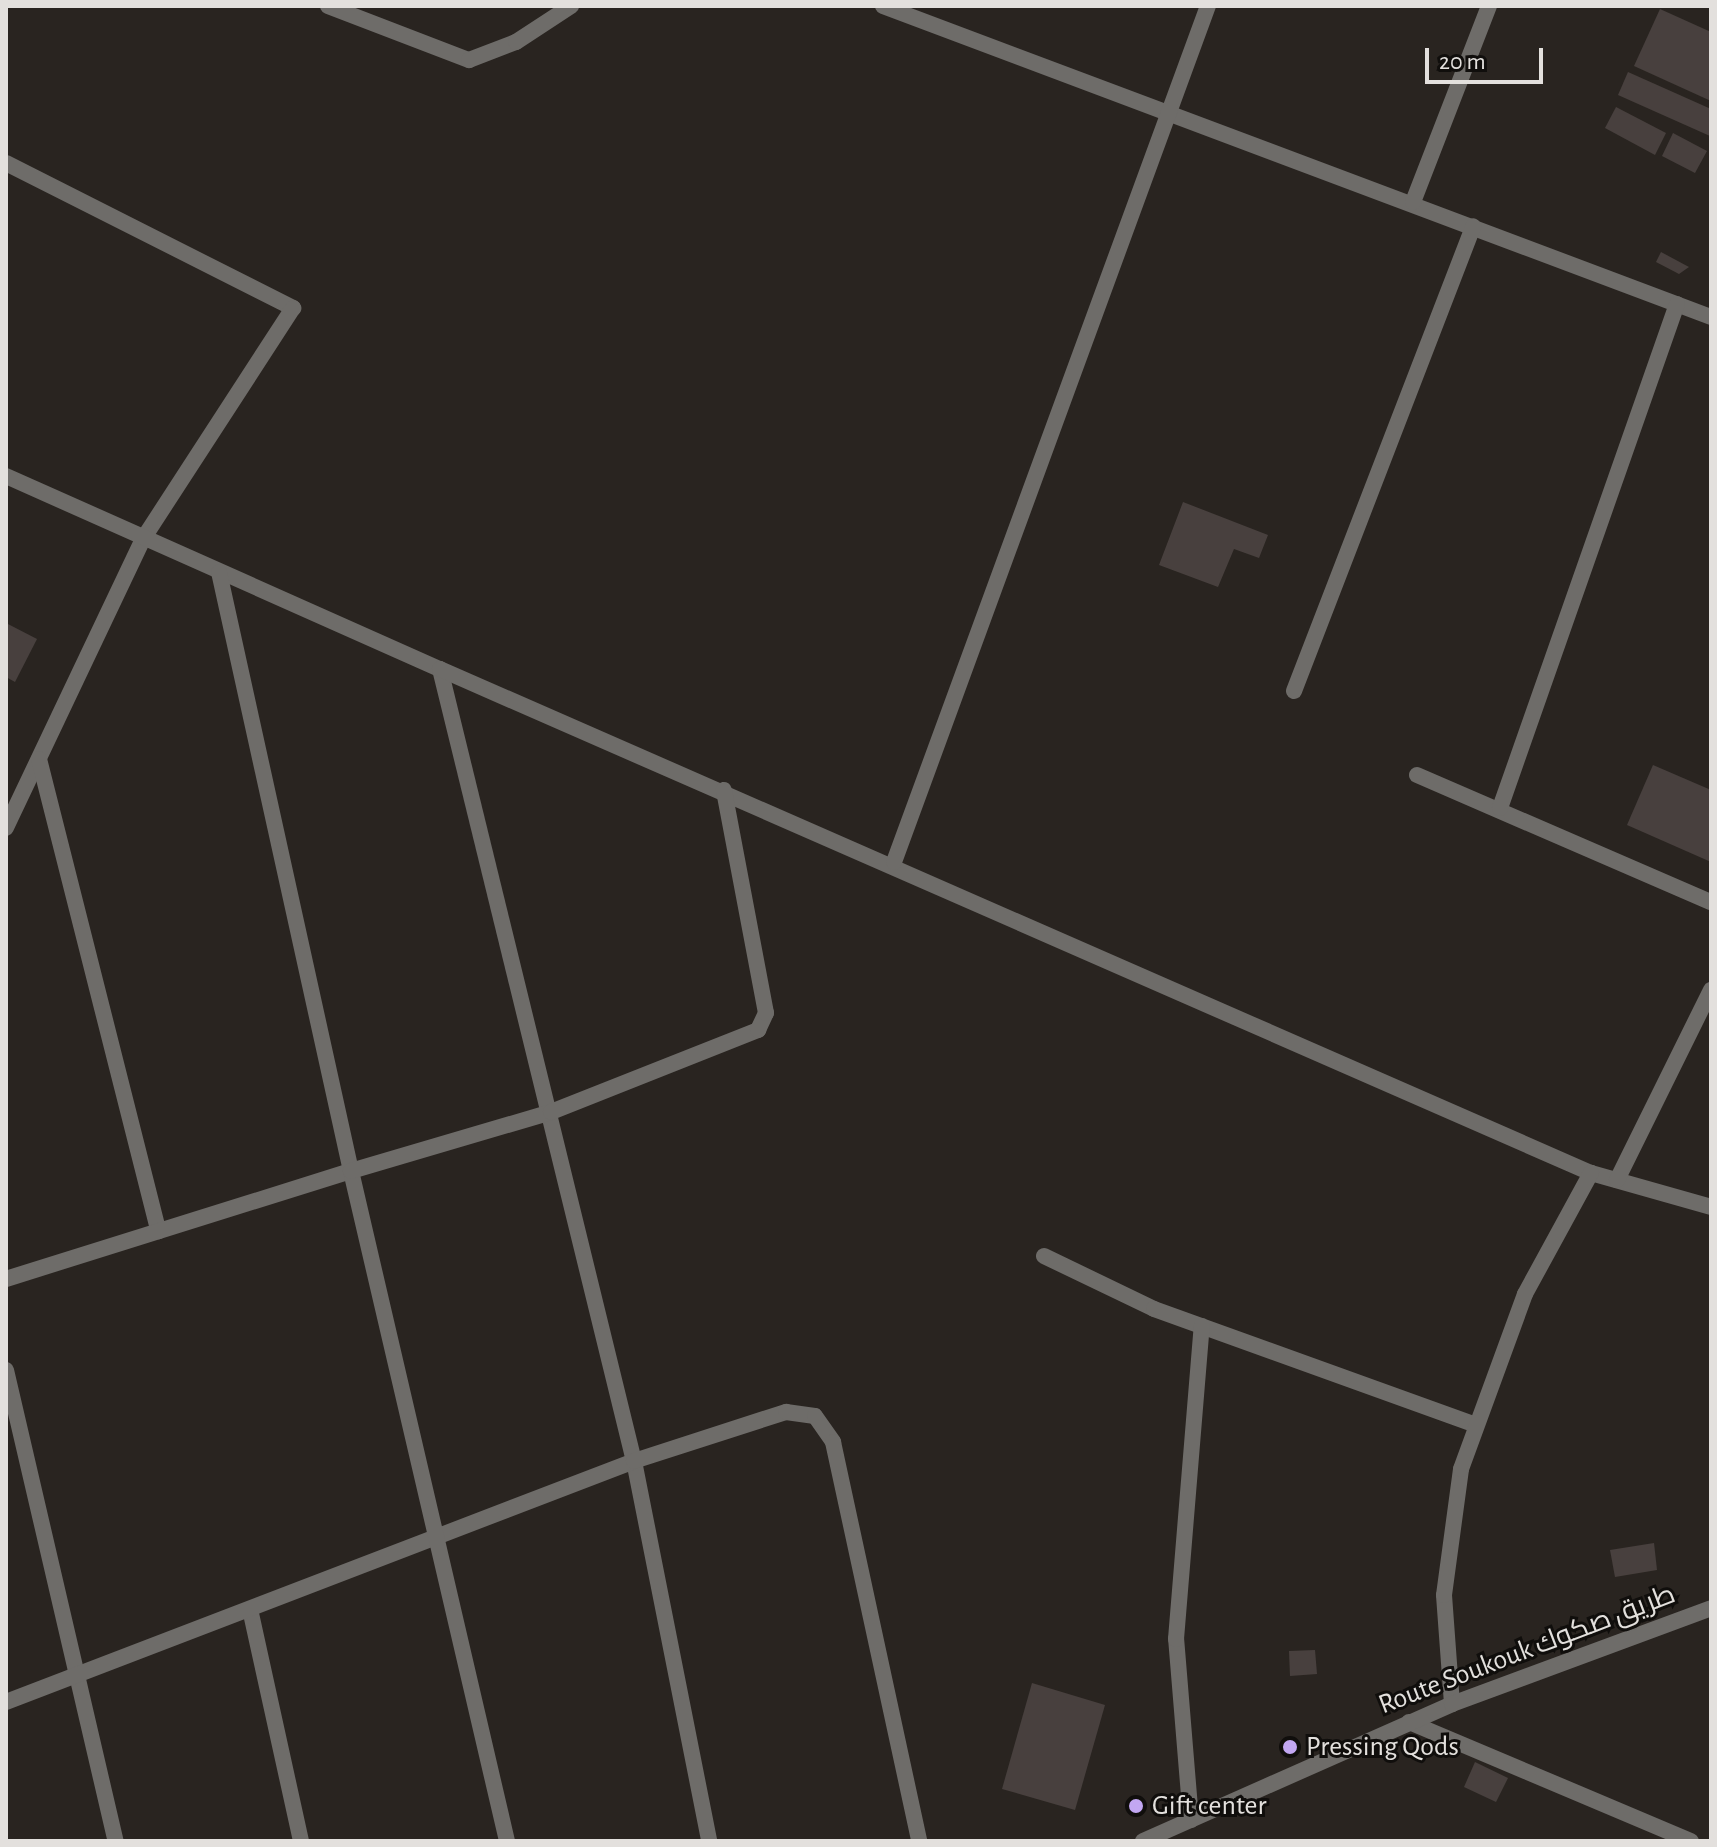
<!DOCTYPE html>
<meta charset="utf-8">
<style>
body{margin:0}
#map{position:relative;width:1717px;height:1847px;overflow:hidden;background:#292420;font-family:"Alegreya Sans",Cairo,sans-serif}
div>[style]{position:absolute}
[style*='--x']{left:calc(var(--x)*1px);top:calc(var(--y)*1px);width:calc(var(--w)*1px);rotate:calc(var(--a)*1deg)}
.building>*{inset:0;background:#48403e}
.minor>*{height:16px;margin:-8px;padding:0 8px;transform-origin:8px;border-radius:8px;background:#6e6c69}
.tertiary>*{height:16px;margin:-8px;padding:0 8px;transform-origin:8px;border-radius:8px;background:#6e6c69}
.dots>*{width:22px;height:22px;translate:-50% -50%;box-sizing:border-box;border:4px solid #100e0c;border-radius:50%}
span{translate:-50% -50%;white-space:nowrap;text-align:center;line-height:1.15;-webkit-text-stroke:6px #100e0c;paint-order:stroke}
.street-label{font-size:28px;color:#e3e0dd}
.poi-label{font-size:28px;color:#e3e0dd}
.left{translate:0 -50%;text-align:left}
.frame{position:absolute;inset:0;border:8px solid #e3e0dd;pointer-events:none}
.scale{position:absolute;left:1425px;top:48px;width:118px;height:36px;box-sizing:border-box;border:4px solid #e3e0dd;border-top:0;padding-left:10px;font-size:24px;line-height:28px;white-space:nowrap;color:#e3e0dd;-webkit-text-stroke:6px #100e0c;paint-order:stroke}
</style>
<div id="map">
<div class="building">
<div style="clip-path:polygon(1660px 9px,1711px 32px,1711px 101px,1634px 66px)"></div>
<div style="clip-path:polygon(1628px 72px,1711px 109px,1710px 136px,1618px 95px)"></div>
<div style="clip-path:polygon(1616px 107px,1666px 133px,1655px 155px,1605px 128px)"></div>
<div style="clip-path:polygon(1673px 133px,1707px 151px,1695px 173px,1662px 156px)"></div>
<div style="clip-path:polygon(1661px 252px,1689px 267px,1679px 274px,1656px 262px)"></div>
<div style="clip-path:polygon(1183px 502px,1268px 535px,1259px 558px,1234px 549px,1218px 587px,1159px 565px)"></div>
<div style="clip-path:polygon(6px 623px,37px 639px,15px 682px,6px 677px)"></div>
<div style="clip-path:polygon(1653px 765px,1711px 790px,1711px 862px,1627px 825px)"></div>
<div style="clip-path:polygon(1654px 1543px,1657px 1570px,1615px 1577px,1610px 1550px)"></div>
<div style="clip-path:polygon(1315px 1650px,1317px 1674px,1290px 1676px,1289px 1651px)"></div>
<div style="clip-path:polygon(1032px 1683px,1105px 1705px,1075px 1810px,1002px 1789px)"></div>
<div style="clip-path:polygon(1475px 1762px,1508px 1778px,1496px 1802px,1464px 1787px)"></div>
</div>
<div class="minor">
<div style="--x:328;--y:6;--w:151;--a:21"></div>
<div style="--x:469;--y:60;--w:50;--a:-21"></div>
<div style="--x:516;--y:42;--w:66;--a:-33.2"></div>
<div style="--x:883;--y:6;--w:884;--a:20.59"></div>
<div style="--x:6;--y:163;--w:322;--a:26.8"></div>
<div style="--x:293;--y:308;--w:275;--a:123"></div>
<div style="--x:143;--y:539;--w:320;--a:115.4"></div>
<div style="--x:1413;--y:202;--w:210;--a:-68.8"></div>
<div style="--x:6;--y:476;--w:475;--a:24"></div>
<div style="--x:440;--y:669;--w:815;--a:76.24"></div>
<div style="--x:634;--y:1461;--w:387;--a:78.8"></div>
<div style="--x:440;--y:669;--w:1257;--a:23.65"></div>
<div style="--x:1591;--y:1173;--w:125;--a:15.8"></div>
<div style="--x:1294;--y:691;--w:498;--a:-68.9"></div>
<div style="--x:39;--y:759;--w:487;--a:75.8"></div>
<div style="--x:1417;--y:775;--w:320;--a:23.4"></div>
<div style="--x:1500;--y:808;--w:534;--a:-70.65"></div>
<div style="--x:894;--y:862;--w:912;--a:-69.86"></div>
<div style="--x:1617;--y:1180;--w:212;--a:-63.7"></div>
<div style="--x:1044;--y:1256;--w:122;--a:25.7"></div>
<div style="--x:1154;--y:1309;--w:340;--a:19.8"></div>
<div style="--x:6;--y:1279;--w:362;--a:-17.4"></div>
<div style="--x:351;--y:1171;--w:613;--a:-102.43"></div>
<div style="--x:6;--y:1370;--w:484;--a:76.9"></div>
<div style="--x:250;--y:1609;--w:238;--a:77.6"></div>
<div style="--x:6;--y:1702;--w:673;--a:-20.99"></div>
<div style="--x:634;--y:1461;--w:160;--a:-17.9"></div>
<div style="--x:786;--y:1412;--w:29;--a:8"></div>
<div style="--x:815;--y:1416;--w:32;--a:55"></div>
<div style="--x:833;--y:1442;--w:408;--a:77.8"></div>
<div style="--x:1452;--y:1704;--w:109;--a:-94.2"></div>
<div style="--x:1444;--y:1595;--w:127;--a:-82.3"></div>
<div style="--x:1461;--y:1469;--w:186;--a:-69.9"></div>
<div style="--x:1525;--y:1294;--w:138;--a:-61.4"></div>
<div style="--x:1409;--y:1722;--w:306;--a:22.9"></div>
<div style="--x:1191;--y:1820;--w:182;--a:-94.7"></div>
<div style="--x:1176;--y:1639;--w:314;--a:-85.3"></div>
<div style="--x:507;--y:1841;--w:688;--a:-103.11"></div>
<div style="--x:351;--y:1171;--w:209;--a:-16.4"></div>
<div style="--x:551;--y:1112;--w:223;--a:-21.6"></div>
<div style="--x:758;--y:1030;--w:19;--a:-65"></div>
<div style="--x:766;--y:1013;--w:227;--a:-100.7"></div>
</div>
<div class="tertiary">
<div style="--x:1143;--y:1841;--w:338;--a:-23.9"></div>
<div style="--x:1452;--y:1704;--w:276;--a:-20.3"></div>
</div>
<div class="dots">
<div style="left:1290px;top:1747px;background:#c2a7f2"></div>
<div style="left:1136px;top:1806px;background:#c2a7f2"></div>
</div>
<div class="street-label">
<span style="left:1527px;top:1650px;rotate:-21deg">Route Soukouk طريق صكوك</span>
</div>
<div class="poi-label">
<span class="left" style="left:1306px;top:1747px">Pressing Qods</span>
<span class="left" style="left:1152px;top:1806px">Gift center</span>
</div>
<div class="frame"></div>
<div class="scale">20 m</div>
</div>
